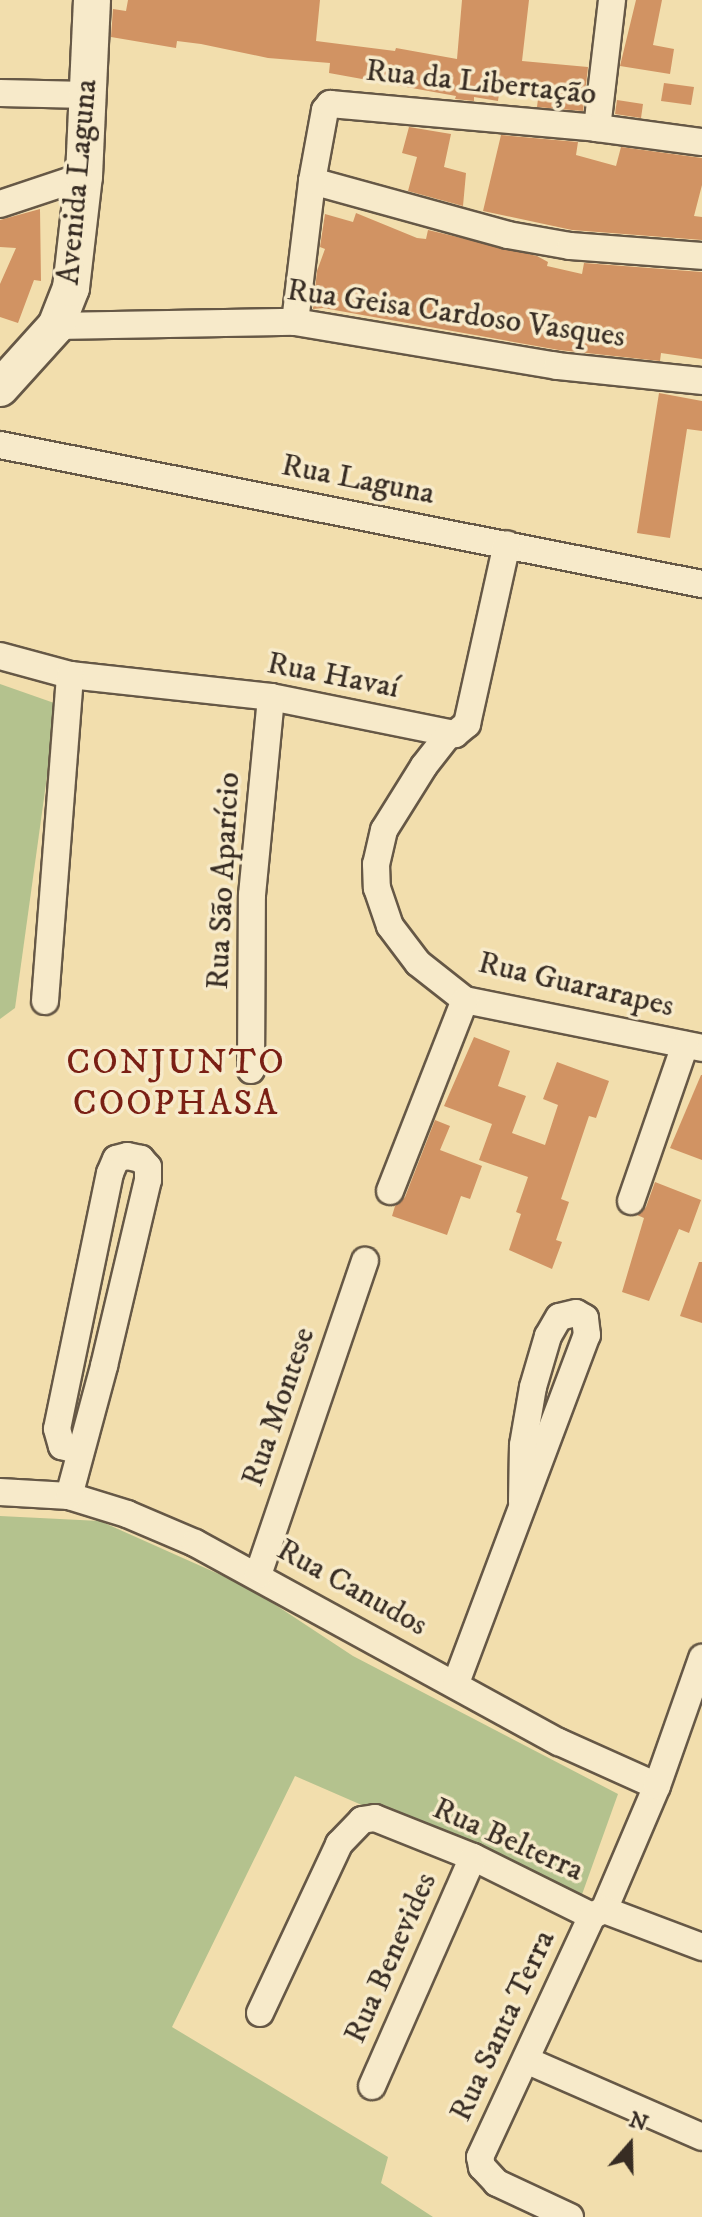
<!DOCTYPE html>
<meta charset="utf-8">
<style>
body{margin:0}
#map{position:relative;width:702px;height:2217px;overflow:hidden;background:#f2dead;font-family:"IM FELL DW Pica",serif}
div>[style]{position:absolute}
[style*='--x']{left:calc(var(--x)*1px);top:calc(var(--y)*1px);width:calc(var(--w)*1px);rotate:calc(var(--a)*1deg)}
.green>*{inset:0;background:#b4c28e}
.building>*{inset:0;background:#d19363}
.roads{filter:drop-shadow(2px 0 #665846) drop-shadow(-2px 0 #665846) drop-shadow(0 2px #665846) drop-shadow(0 -2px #665846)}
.street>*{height:26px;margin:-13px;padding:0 13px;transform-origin:13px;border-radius:13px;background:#f7eaca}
.secondary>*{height:36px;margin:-18px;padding:0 18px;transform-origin:18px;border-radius:18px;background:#f7eaca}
span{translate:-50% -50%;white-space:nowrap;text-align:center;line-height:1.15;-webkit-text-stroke:7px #f7eaca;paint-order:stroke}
.street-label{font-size:32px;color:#372c23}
.quarter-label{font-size:36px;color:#7a1f14;letter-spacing:2px}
.north{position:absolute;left:590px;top:2105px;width:80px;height:80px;-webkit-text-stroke:6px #f7eaca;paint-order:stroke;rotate:20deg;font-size:22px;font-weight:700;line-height:32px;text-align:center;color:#372c23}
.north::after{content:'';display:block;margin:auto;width:28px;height:36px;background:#372c23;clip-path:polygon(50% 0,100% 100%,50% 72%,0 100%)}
</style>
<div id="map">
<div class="green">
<div style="clip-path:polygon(0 684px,57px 704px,15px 1008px,0 1019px)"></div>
<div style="clip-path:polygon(0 1516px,100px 1521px,250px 1588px,353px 1656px,618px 1794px,580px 1900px,295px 1776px,172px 2027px,388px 2157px,381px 2183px,433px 2217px,0 2217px)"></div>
</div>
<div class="building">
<div style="clip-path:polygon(128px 0,320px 0,316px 41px,395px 51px,396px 48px,457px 59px,462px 0,529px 0,522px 61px,588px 67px,583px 111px,537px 107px,539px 91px,500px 87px,498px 101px,474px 97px,474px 101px,455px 99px,456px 96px,329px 73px,330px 63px,268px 58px,201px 44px,177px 41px,176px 48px,111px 37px,113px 9px,126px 11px)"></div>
<div style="clip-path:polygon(636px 0,662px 0,653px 45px,674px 49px,670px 74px,620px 66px)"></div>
<div style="clip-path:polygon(664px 83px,694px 87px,691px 105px,661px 101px)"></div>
<div style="clip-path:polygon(617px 100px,643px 104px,641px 118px,615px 114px)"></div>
<div style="clip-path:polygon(409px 127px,451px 134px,444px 167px,466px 173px,463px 206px,408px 191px,417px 157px,402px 153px)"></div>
<div style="clip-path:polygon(501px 135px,578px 142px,576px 155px,616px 166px,621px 147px,702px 158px,702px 185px,694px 216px,702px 217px,702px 240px,572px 230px,483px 211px)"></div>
<div style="clip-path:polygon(40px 209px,41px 281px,34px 280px,18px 323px,0 317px,0 284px,16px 248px,0 247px,0 220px)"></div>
<div style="clip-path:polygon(356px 213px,417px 238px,426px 239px,428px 230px,537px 256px,548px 262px,547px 266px,582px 274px,584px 263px,702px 272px,702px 359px,661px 353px,660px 361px,559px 350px,323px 308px,313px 309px,317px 271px,325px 249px,320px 247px,325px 214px,353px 222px)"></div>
<div style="clip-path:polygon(659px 393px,702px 401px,702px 431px,687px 429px,670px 538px,637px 533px)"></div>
<div style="clip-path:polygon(474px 1037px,510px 1051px,498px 1086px,526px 1096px,512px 1133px,545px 1145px,558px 1105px,543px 1099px,557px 1062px,609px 1081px,596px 1118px,589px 1116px,561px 1199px,569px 1202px,556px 1240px,562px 1242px,552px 1269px,509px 1250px,521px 1214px,516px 1212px,528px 1177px,479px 1160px,492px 1124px,444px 1106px)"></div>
<div style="clip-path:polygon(701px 1075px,702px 1075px,702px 1160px,670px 1148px)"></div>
<div style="clip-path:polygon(435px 1120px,450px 1126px,440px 1150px,482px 1166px,470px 1199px,461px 1196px,447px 1235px,392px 1216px,395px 1206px,405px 1197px)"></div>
<div style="clip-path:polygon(655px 1182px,701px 1200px,689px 1233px,679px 1229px,649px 1301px,622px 1292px,644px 1218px,637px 1215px,646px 1207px)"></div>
<div style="clip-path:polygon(699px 1262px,702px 1262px,702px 1323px,680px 1316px)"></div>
</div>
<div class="roads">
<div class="street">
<div style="--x:0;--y:93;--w:87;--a:1.3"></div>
<div style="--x:597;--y:128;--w:129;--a:-83.3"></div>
<div style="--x:312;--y:181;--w:203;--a:15.4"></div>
<div style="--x:508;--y:235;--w:63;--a:10.1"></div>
<div style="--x:570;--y:246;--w:132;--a:4.3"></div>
<div style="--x:0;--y:204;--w:89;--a:-18.4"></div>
<div style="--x:295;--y:322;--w:142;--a:-83.1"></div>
<div style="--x:312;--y:181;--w:72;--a:-79.6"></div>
<div style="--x:325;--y:110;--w:8;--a:-50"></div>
<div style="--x:330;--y:104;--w:268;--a:5.1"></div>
<div style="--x:597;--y:128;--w:106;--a:7.6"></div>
<div style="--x:56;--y:326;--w:239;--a:-1"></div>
<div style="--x:295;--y:322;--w:266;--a:9.5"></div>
<div style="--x:557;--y:366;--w:146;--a:5.9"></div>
<div style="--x:0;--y:445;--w:716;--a:11.2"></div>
<div style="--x:0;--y:656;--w:73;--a:15.2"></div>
<div style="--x:70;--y:675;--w:202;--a:6.2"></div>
<div style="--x:271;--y:697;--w:188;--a:11.4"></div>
<div style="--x:455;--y:734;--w:16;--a:-40"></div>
<div style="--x:467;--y:724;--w:184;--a:-77.5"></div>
<div style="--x:449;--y:734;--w:41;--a:128"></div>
<div style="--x:424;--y:766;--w:75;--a:122"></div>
<div style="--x:384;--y:830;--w:35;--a:103"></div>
<div style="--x:376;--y:864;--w:24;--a:88"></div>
<div style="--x:377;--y:888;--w:40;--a:71.1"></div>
<div style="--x:390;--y:926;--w:46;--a:52.9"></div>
<div style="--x:418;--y:963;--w:60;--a:38.2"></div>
<div style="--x:465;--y:1000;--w:242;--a:11.4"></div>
<div style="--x:45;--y:1001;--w:327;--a:-85.6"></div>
<div style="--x:251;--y:1070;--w:175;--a:-89.7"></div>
<div style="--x:252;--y:895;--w:199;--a:-84.5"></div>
<div style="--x:390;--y:1191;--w:205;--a:-68.6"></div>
<div style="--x:631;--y:1201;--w:165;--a:-70.9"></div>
<div style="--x:0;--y:1492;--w:69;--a:3.3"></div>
<div style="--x:69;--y:1496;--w:61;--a:17.2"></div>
<div style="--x:127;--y:1514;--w:74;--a:23.1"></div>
<div style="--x:195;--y:1543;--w:415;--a:28.7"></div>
<div style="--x:559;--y:1742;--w:107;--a:24.2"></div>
<div style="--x:69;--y:1496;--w:135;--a:-74.9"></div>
<div style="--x:104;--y:1366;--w:191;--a:-76.7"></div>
<div style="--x:148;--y:1180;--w:13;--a:-90"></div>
<div style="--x:148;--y:1167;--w:11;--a:-131"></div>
<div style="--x:141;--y:1159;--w:14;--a:-168"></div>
<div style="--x:127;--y:1156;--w:11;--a:165"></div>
<div style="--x:116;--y:1159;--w:15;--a:113"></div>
<div style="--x:110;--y:1173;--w:261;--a:101.7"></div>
<div style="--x:57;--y:1429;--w:18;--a:74"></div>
<div style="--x:62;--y:1446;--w:19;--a:16"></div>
<div style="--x:258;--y:1575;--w:332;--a:-71.2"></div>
<div style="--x:456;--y:1683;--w:372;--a:-69.4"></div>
<div style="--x:587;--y:1335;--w:17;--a:-97"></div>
<div style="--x:585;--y:1318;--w:10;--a:-151"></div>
<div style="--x:576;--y:1313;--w:17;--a:167"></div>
<div style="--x:559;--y:1317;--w:22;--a:120"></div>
<div style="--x:548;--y:1336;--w:53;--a:106.4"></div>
<div style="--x:533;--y:1387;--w:59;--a:99.8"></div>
<div style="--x:523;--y:1445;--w:57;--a:91"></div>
<div style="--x:604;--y:1910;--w:135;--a:-66.9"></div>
<div style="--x:657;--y:1786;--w:136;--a:-70.6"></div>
<div style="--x:260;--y:2013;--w:187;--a:-64.9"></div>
<div style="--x:339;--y:1844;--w:33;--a:-46"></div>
<div style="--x:362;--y:1820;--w:13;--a:-9"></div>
<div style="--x:375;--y:1818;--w:105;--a:21.7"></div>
<div style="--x:473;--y:1857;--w:133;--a:26.4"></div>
<div style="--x:592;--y:1916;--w:13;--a:-27"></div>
<div style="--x:604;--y:1910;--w:105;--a:20.7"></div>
<div style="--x:526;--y:2060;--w:192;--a:23.6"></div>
<div style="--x:372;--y:2086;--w:250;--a:-66.2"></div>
<div style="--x:570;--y:2217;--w:81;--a:-155"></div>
<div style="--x:497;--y:2183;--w:22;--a:-133"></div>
<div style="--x:482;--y:2167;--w:10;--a:-101"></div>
<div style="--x:480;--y:2157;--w:266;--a:-65.1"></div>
</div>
<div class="secondary">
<div style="--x:0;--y:388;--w:84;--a:-47.9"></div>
<div style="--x:56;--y:326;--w:41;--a:-68.5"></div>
<div style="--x:71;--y:288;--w:113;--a:-83.4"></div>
<div style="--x:84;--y:176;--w:176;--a:-87.4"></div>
</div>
</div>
<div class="street-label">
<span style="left:481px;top:83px;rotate:6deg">Rua da Libertação</span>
<span style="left:78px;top:182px;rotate:-85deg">Avenida Laguna</span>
<span style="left:456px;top:314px;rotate:8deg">Rua Geisa Cardoso Vasques</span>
<span style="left:358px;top:480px;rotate:11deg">Rua Laguna</span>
<span style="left:333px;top:676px;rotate:11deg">Rua Havaí</span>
<span style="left:224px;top:881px;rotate:-87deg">Rua São Aparício</span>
<span style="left:576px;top:985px;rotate:13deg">Rua Guararapes</span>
<span style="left:279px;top:1407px;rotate:-71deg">Rua Montese</span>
<span style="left:352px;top:1588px;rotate:29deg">Rua Canudos</span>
<span style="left:508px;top:1840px;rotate:24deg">Rua Belterra</span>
<span style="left:391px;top:1958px;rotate:-66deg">Rua Benevides</span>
<span style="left:503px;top:2026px;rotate:-65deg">Rua Santa Terra</span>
</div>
<div class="quarter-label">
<span style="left:176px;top:1083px">CONJUNTO<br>COOPHASA</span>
</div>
<div class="north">N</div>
</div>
